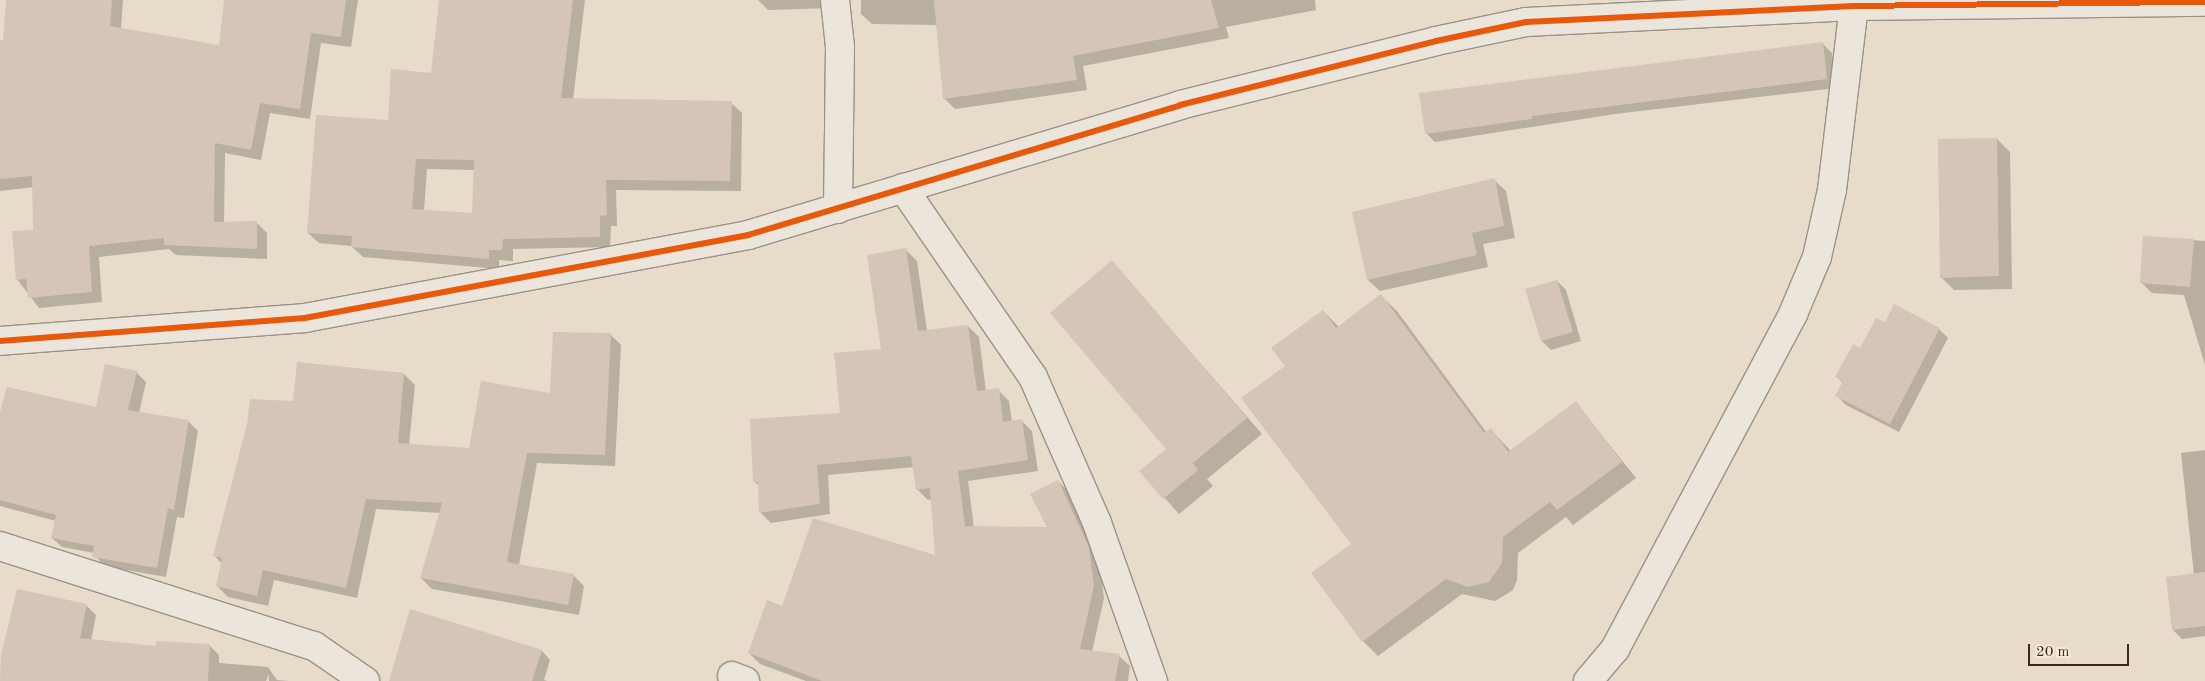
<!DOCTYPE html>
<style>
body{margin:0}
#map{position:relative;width:2205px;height:681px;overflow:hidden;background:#e7dbc9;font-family:"Old Standard TT",serif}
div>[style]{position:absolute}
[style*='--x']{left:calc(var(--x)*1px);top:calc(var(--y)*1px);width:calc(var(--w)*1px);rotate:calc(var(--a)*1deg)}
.shadow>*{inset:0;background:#0003}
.building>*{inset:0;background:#d5c4b8}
.roads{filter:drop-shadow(1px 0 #9b9286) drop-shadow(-1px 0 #9b9286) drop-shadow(0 1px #9b9286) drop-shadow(0 -1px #9b9286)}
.minor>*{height:28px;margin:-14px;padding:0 14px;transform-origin:14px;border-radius:14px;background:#ebe5dc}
.cycleway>*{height:6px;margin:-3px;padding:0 3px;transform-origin:3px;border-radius:3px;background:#e8590c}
span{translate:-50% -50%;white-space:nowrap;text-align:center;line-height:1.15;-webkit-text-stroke:5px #f8e9d3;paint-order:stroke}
.scale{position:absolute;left:2028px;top:644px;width:101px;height:22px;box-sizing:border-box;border:2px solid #3c2a19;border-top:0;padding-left:6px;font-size:15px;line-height:18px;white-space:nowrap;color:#3c2a19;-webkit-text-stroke:4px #f8e9d3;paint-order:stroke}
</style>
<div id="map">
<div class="shadow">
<div style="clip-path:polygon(7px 0,123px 0,121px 29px,221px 47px,225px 0,358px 0,351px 47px,321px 43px,310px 119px,270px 113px,261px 160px,225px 153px,224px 223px,256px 222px,267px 233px,267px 259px,176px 255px,169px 249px,99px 257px,102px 302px,39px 308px,17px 279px,34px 231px,34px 187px,0 191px,0 89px)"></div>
<div style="clip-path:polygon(evenodd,440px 0,585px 0,573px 100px,731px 103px,742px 113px,741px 191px,616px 190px,617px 226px,611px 226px,610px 247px,513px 249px,513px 261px,499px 260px,499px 269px,363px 257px,351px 246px,319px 243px,308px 233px,389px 121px,432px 74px,440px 0,427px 169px,475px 170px,474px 214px,424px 211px,427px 169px)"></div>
<div style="clip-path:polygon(758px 0,832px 0,832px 8px,768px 10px)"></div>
<div style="clip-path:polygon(861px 0,1315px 0,1316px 10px,1226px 27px,1229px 38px,1083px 66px,1087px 90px,955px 109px,944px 98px,938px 25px,872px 24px,861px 14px)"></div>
<div style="clip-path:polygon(1823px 44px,1832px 53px,1836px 88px,1615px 114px,1435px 142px,1426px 133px)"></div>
<div style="clip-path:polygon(1997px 139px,2010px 152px,2012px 289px,1954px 290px,1941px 277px)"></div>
<div style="clip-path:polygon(1494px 180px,1506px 191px,1515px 238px,1483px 244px,1488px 267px,1380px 291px,1368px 280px,1353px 213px)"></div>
<div style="clip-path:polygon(2145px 237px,2205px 241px,2205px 365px,2184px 295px,2152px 293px,2142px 283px)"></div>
<div style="clip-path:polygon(906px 250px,917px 261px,927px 331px,968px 326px,979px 337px,986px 391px,998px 390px,1009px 401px,1012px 422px,1021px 420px,1032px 431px,1038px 471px,968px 481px,974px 528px,1049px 528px,1058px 481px,1069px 492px,1099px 559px,1104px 598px,1092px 652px,1119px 656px,1130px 666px,1128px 681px,806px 681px,760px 664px,749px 653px,936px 556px,932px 499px,928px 500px,917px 489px,914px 467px,828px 475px,830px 514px,771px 523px,760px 512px,759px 486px,754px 481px,841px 414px,882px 350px)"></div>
<div style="clip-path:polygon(1112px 262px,1262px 434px,1207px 479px,1213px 486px,1179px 514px,1141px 471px,1168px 449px)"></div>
<div style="clip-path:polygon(1557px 281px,1566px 290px,1581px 341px,1551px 350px,1542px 341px,1527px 290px)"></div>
<div style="clip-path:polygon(1381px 296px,1397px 311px,1487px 433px,1491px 430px,1511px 451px,1576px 403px,1636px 478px,1573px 525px,1566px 517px,1518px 553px,1517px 580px,1513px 590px,1495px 601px,1462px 594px,1378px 656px,1363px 641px,1352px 545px,1286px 366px,1323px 311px,1339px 327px)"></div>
<div style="clip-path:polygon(1885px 324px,1939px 329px,1948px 338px,1899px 432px,1846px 405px,1837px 396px,1843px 383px,1837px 377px)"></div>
<div style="clip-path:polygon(610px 334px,621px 345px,615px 466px,537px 463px,519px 565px,573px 575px,584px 586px,579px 615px,432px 589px,421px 578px,441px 513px,376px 509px,357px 598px,274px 580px,268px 606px,228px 597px,217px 586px,222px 564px,214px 555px,294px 402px,404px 374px,415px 385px,409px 445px,470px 449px,551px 394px)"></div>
<div style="clip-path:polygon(136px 372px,146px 382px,139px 413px,188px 421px,198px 431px,184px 518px,177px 517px,166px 577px,103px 566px,94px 553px,62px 547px,52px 538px,56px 521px,0 506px,0 417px,97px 408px)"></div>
<div style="clip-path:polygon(2205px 450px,2205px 636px,2182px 639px,2173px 630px,2194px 575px,2181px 453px)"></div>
<div style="clip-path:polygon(18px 591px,87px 606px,96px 615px,91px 641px,157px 647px,209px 645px,219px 655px,219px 663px,268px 667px,277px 680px,289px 681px,269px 681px,269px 674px,266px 681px,1px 681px,2px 650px,5px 650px)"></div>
<div style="clip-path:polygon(411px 611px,542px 651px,550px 660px,544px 680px,547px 681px,433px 681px)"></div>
</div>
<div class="building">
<div style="clip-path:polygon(6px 0,112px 0,110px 26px,219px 45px,224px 0,346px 0,341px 37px,311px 33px,300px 109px,260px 103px,251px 150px,215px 143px,214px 222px,257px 221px,257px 249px,164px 245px,164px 238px,89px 246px,92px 292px,28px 298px,26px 279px,16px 280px,12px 231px,33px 230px,32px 176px,0 179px,0 40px,3px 40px)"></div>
<div style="clip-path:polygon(evenodd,439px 0,573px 0,561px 98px,732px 101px,730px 181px,606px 180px,607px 215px,600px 216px,600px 237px,503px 239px,502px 250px,489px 250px,489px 259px,351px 247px,352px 236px,307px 233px,316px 115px,388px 120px,391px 69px,431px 73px,439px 0,416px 159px,474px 160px,472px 213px,412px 209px,416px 159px)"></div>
<div style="clip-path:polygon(934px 0,1211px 0,1219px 28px,1073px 56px,1077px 80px,943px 99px)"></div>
<div style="clip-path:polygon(1823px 42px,1827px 79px,1532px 116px,1532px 119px,1425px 134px,1419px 93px)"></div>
<div style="clip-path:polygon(1997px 138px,1999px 276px,1940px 278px,1938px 139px)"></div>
<div style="clip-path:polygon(1495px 178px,1504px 226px,1472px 233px,1477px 255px,1367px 280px,1352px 212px)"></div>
<div style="clip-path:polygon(2143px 236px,2194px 239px,2190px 287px,2140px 283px)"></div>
<div style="clip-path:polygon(906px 248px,918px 331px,968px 325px,977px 391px,999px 388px,1003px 422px,1022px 419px,1028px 460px,958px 471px,965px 526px,1047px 527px,1030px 494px,1058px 480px,1089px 547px,1094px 586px,1080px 649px,1120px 654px,1115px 681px,822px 681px,748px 653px,767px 600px,782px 606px,813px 518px,935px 555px,930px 488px,916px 490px,911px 456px,817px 465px,820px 504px,759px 513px,758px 482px,753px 482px,750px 419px,840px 413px,834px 353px,881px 349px,867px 255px)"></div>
<div style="clip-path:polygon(1112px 260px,1247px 418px,1193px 463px,1198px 470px,1163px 499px,1139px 471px,1166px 449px,1050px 313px)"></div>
<div style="clip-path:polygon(1557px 280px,1573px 332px,1541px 341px,1525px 289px)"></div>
<div style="clip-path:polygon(1381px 294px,1484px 433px,1491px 428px,1508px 452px,1576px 401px,1622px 462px,1557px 510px,1550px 502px,1503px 537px,1502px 563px,1489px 582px,1468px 587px,1446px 579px,1362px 642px,1311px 573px,1351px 544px,1241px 398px,1285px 366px,1271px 348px,1323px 310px,1336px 328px)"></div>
<div style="clip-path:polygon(1894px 304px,1940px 328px,1890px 424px,1835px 396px,1843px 381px,1835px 377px,1853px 344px,1860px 348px,1876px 318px,1885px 322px)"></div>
<div style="clip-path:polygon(553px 332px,611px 333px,605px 455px,527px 453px,507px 562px,574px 574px,568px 605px,420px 578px,442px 503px,366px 499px,346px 588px,263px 570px,257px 596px,216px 586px,222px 558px,213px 556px,247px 424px,250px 399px,293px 401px,297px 362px,404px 373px,398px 443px,469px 448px,481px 381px,550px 393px)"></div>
<div style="clip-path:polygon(105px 364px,137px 371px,128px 410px,189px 420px,174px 510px,168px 508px,157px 568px,92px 557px,94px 546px,51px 538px,56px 515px,0 500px,0 412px,7px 387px,96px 407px)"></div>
<div style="clip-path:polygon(2205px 572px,2205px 626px,2172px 630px,2166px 577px)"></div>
<div style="clip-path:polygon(17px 589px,87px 604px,80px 638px,156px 646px,156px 641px,210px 644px,208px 681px,0 681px,1px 655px)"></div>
<div style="clip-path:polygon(410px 609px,542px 650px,532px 681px,389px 681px)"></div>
</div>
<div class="roads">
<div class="minor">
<div style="--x:835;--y:0;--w:47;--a:83.9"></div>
<div style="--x:840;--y:47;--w:162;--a:90.7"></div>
<div style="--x:903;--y:188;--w:229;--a:55.5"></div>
<div style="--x:1033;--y:377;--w:159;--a:66.3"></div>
<div style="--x:1097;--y:523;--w:168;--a:70.5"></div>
<div style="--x:0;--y:341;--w:306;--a:-4.3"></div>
<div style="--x:305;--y:318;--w:451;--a:-10.6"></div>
<div style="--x:748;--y:235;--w:451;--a:-16.7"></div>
<div style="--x:1180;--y:105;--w:264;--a:-14"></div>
<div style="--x:1436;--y:41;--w:92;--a:-11.9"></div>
<div style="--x:1526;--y:22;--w:328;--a:-2.8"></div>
<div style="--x:1854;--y:6;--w:351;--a:-0.7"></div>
<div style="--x:0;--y:546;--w:330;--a:17.7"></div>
<div style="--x:314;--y:646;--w:62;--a:34.5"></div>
<div style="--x:732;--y:676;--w:14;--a:21"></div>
<div style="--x:1588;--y:681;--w:42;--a:-49.8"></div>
<div style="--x:1615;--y:649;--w:379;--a:-62"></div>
<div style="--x:1793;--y:314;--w:62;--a:-67.2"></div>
<div style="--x:1817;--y:257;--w:69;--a:-77.4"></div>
<div style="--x:1832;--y:190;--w:185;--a:-83.2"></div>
</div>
</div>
<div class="cycleway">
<div style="--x:0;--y:341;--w:306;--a:-4.3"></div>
<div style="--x:305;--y:318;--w:451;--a:-10.6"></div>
<div style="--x:748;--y:235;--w:451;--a:-16.7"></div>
<div style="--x:1180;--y:105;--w:264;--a:-14"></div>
<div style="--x:1436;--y:41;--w:92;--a:-11.9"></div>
<div style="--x:1526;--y:22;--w:328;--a:-2.8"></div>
<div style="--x:1854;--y:6;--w:351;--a:-0.7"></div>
</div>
<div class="scale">20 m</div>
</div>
